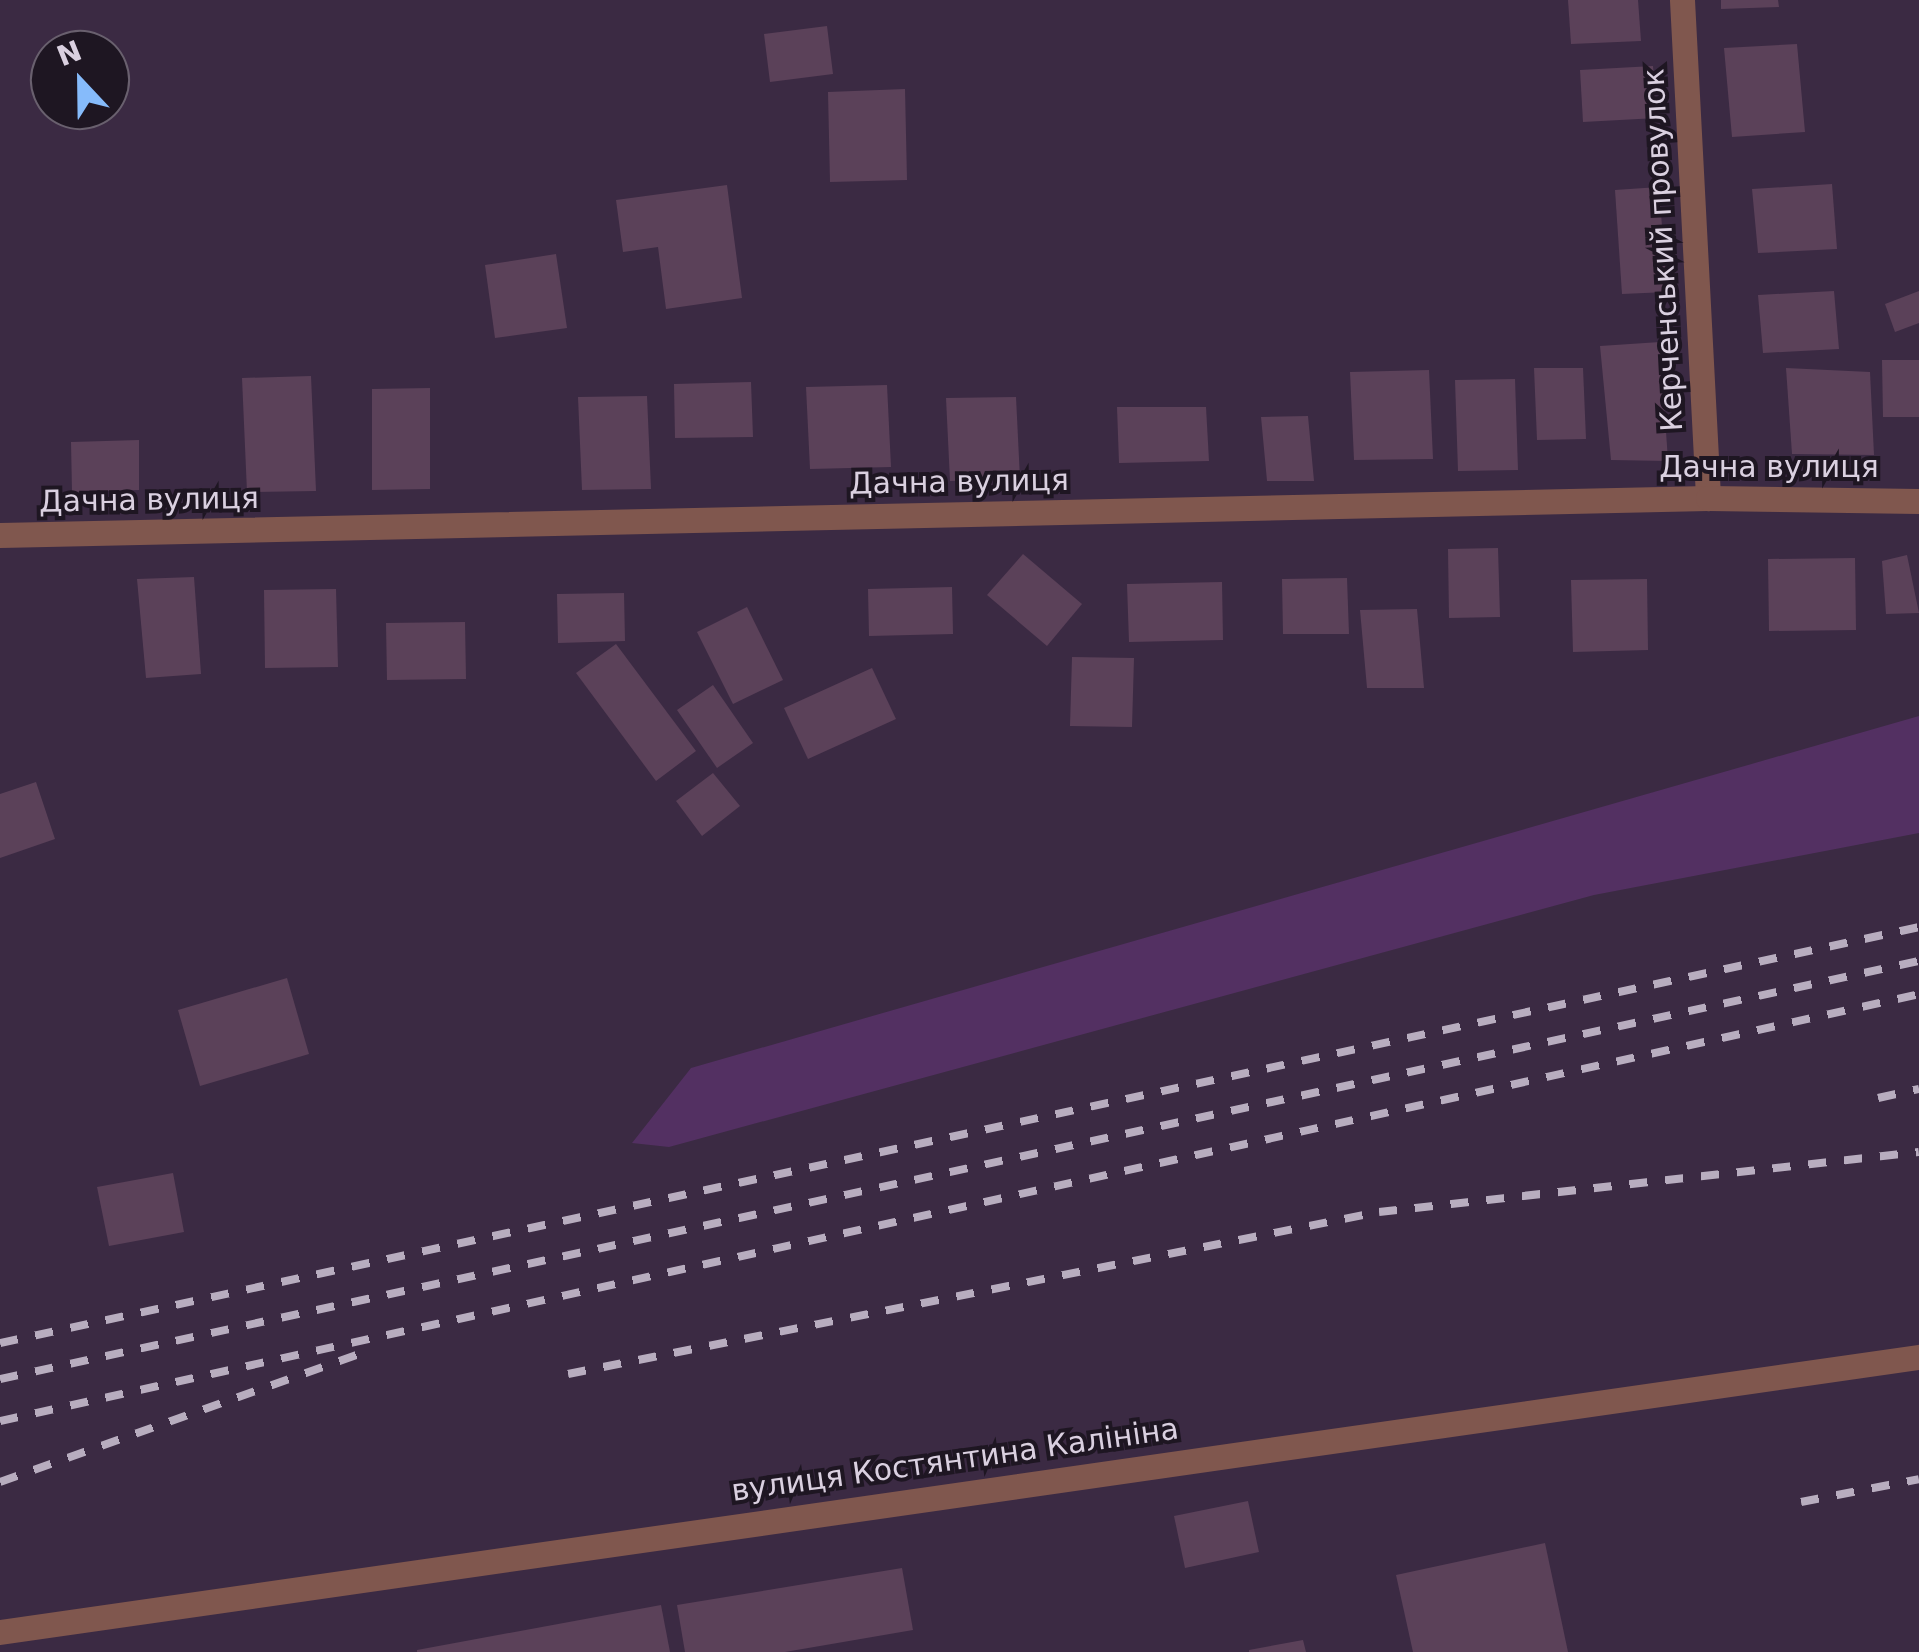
<!DOCTYPE html>
<meta charset="utf-8">
<style>
body{margin:0}
#map{position:relative;width:1919px;height:1652px;overflow:hidden;background:#3b2a43;font-family:"DejaVu Sans",sans-serif}
div>[style]{position:absolute}
[style*='--x']{left:calc(var(--x)*1px);top:calc(var(--y)*1px);width:calc(var(--w)*1px);rotate:calc(var(--a)*1deg)}
.green>*{inset:0;background:#533062}
.building>*{inset:0;background:#5b4159}
.minor>*{height:25px;margin:-12.5px;padding:0 12.5px;transform-origin:12.5px;border-radius:12.5px;background:#80574e}
.rail>*{height:8px;margin-top:-4px;transform-origin:0;background:repeating-linear-gradient(90deg,#b8adbf 0 18px,transparent 0 36px)}
span{translate:-50% -50%;white-space:nowrap;text-align:center;line-height:1.15;-webkit-text-stroke:8px #1e1622;paint-order:stroke}
.street-label{font-size:30px;color:#dad0e0}
.north{position:absolute;left:30px;top:30px;width:100px;height:100px;box-sizing:border-box;background:#1e1622;border:2px solid #69606e;border-radius:50%;rotate:338deg;font-size:28px;font-weight:700;line-height:40px;text-align:center;color:#dad0e0}
.north::after{content:'';display:block;margin:auto;width:35px;height:45px;background:#86bbfb;clip-path:polygon(50% 0,100% 100%,50% 72%,0 100%)}
</style>
<div id="map">
<div class="green">
<div style="clip-path:polygon(1919px 716px,1919px 833px,1594px 895px,669px 1147px,632px 1143px,691px 1068px)"></div>
</div>
<div class="building">
<div style="clip-path:polygon(1568px 0,1638px 0,1641px 41px,1571px 44px)"></div>
<div style="clip-path:polygon(1721px 0,1778px 0,1779px 7px,1721px 9px)"></div>
<div style="clip-path:polygon(827px 26px,833px 74px,770px 82px,764px 34px)"></div>
<div style="clip-path:polygon(1797px 44px,1805px 132px,1732px 137px,1724px 48px)"></div>
<div style="clip-path:polygon(1653px 66px,1657px 118px,1583px 122px,1580px 70px)"></div>
<div style="clip-path:polygon(905px 89px,907px 180px,830px 182px,828px 92px)"></div>
<div style="clip-path:polygon(1832px 184px,1837px 249px,1758px 253px,1752px 189px)"></div>
<div style="clip-path:polygon(727px 185px,742px 298px,666px 309px,658px 247px,623px 252px,616px 200px)"></div>
<div style="clip-path:polygon(1659px 187px,1667px 292px,1622px 294px,1615px 190px)"></div>
<div style="clip-path:polygon(556px 254px,567px 328px,495px 338px,485px 265px)"></div>
<div style="clip-path:polygon(1834px 291px,1839px 349px,1763px 353px,1758px 295px)"></div>
<div style="clip-path:polygon(1919px 291px,1919px 323px,1895px 332px,1885px 304px)"></div>
<div style="clip-path:polygon(1660px 342px,1668px 461px,1611px 460px,1600px 346px)"></div>
<div style="clip-path:polygon(1882px 360px,1919px 360px,1919px 417px,1883px 417px)"></div>
<div style="clip-path:polygon(1534px 368px,1583px 368px,1586px 439px,1537px 440px)"></div>
<div style="clip-path:polygon(1786px 368px,1870px 372px,1874px 455px,1792px 454px)"></div>
<div style="clip-path:polygon(1429px 370px,1433px 459px,1354px 460px,1350px 372px)"></div>
<div style="clip-path:polygon(311px 376px,316px 491px,247px 492px,242px 378px)"></div>
<div style="clip-path:polygon(1515px 379px,1518px 470px,1458px 471px,1455px 380px)"></div>
<div style="clip-path:polygon(751px 382px,753px 437px,675px 438px,674px 384px)"></div>
<div style="clip-path:polygon(887px 385px,891px 467px,810px 469px,806px 387px)"></div>
<div style="clip-path:polygon(430px 388px,430px 489px,372px 490px,372px 389px)"></div>
<div style="clip-path:polygon(647px 396px,651px 489px,582px 490px,578px 397px)"></div>
<div style="clip-path:polygon(1016px 397px,1020px 479px,950px 481px,946px 398px)"></div>
<div style="clip-path:polygon(1117px 407px,1206px 407px,1209px 461px,1119px 463px)"></div>
<div style="clip-path:polygon(1308px 416px,1314px 481px,1267px 481px,1261px 417px)"></div>
<div style="clip-path:polygon(139px 440px,139px 490px,72px 492px,71px 442px)"></div>
<div style="clip-path:polygon(1498px 548px,1500px 617px,1449px 618px,1448px 549px)"></div>
<div style="clip-path:polygon(1023px 554px,1082px 604px,1047px 646px,987px 595px)"></div>
<div style="clip-path:polygon(1907px 555px,1919px 613px,1886px 614px,1882px 561px)"></div>
<div style="clip-path:polygon(1855px 558px,1856px 630px,1769px 631px,1768px 559px)"></div>
<div style="clip-path:polygon(194px 577px,201px 674px,146px 678px,137px 579px)"></div>
<div style="clip-path:polygon(1347px 578px,1349px 634px,1283px 634px,1282px 579px)"></div>
<div style="clip-path:polygon(1647px 579px,1648px 650px,1573px 652px,1571px 580px)"></div>
<div style="clip-path:polygon(1222px 582px,1223px 640px,1129px 642px,1127px 584px)"></div>
<div style="clip-path:polygon(952px 587px,953px 634px,869px 636px,868px 589px)"></div>
<div style="clip-path:polygon(336px 589px,338px 667px,265px 668px,264px 590px)"></div>
<div style="clip-path:polygon(624px 593px,625px 641px,558px 643px,557px 594px)"></div>
<div style="clip-path:polygon(747px 607px,783px 680px,733px 704px,697px 632px)"></div>
<div style="clip-path:polygon(1417px 609px,1424px 688px,1367px 688px,1360px 610px)"></div>
<div style="clip-path:polygon(465px 622px,466px 679px,387px 680px,386px 623px)"></div>
<div style="clip-path:polygon(616px 644px,696px 751px,656px 781px,576px 673px)"></div>
<div style="clip-path:polygon(1072px 657px,1134px 658px,1132px 727px,1070px 726px)"></div>
<div style="clip-path:polygon(872px 668px,896px 719px,808px 759px,784px 708px)"></div>
<div style="clip-path:polygon(713px 685px,753px 743px,717px 768px,677px 710px)"></div>
<div style="clip-path:polygon(713px 773px,740px 806px,702px 836px,676px 801px)"></div>
<div style="clip-path:polygon(36px 782px,55px 839px,0 858px,0 794px)"></div>
<div style="clip-path:polygon(287px 978px,309px 1054px,200px 1086px,178px 1010px)"></div>
<div style="clip-path:polygon(173px 1173px,184px 1232px,109px 1246px,97px 1187px)"></div>
<div style="clip-path:polygon(1248px 1501px,1259px 1552px,1185px 1568px,1174px 1516px)"></div>
<div style="clip-path:polygon(1545px 1543px,1568px 1652px,1413px 1652px,1396px 1575px)"></div>
<div style="clip-path:polygon(902px 1568px,913px 1630px,785px 1652px,685px 1652px,677px 1605px)"></div>
<div style="clip-path:polygon(661px 1605px,670px 1652px,417px 1652px,417px 1650px)"></div>
<div style="clip-path:polygon(1303px 1640px,1306px 1652px,1249px 1652px,1249px 1650px)"></div>
</div>
<div class="minor">
<div style="--x:1682;--y:0;--w:499;--a:87"></div>
<div style="--x:0;--y:535;--w:1708;--a:-1.24"></div>
<div style="--x:1708;--y:498;--w:211;--a:0.8"></div>
<div style="--x:0;--y:1632;--w:1939;--a:-8.16"></div>
</div>
<div class="rail">
<div style="--x:1878;--y:1098;--w:42;--a:-12.4"></div>
<div style="--x:0;--y:1343;--w:1964;--a:-12.23"></div>
<div style="--x:568;--y:1374;--w:827;--a:-11.3"></div>
<div style="--x:1379;--y:1212;--w:543;--a:-6.34"></div>
<div style="--x:0;--y:1379;--w:1964;--a:-12.29"></div>
<div style="--x:0;--y:1421;--w:1966;--a:-12.54"></div>
<div style="--x:0;--y:1482;--w:385;--a:-19.6"></div>
<div style="--x:1801;--y:1502;--w:120;--a:-11"></div>
</div>
<div class="street-label">
<span style="left:1663px;top:250px;rotate:-93deg">Керченський провулок</span>
<span style="left:1769px;top:467px">Дачна вулиця</span>
<span style="left:959px;top:482px;rotate:-1deg">Дачна вулиця</span>
<span style="left:149px;top:500px;rotate:-1deg">Дачна вулиця</span>
<span style="left:955px;top:1460px;rotate:-8deg">вулиця Костянтина Калініна</span>
</div>
<div class="north">N</div>
</div>
